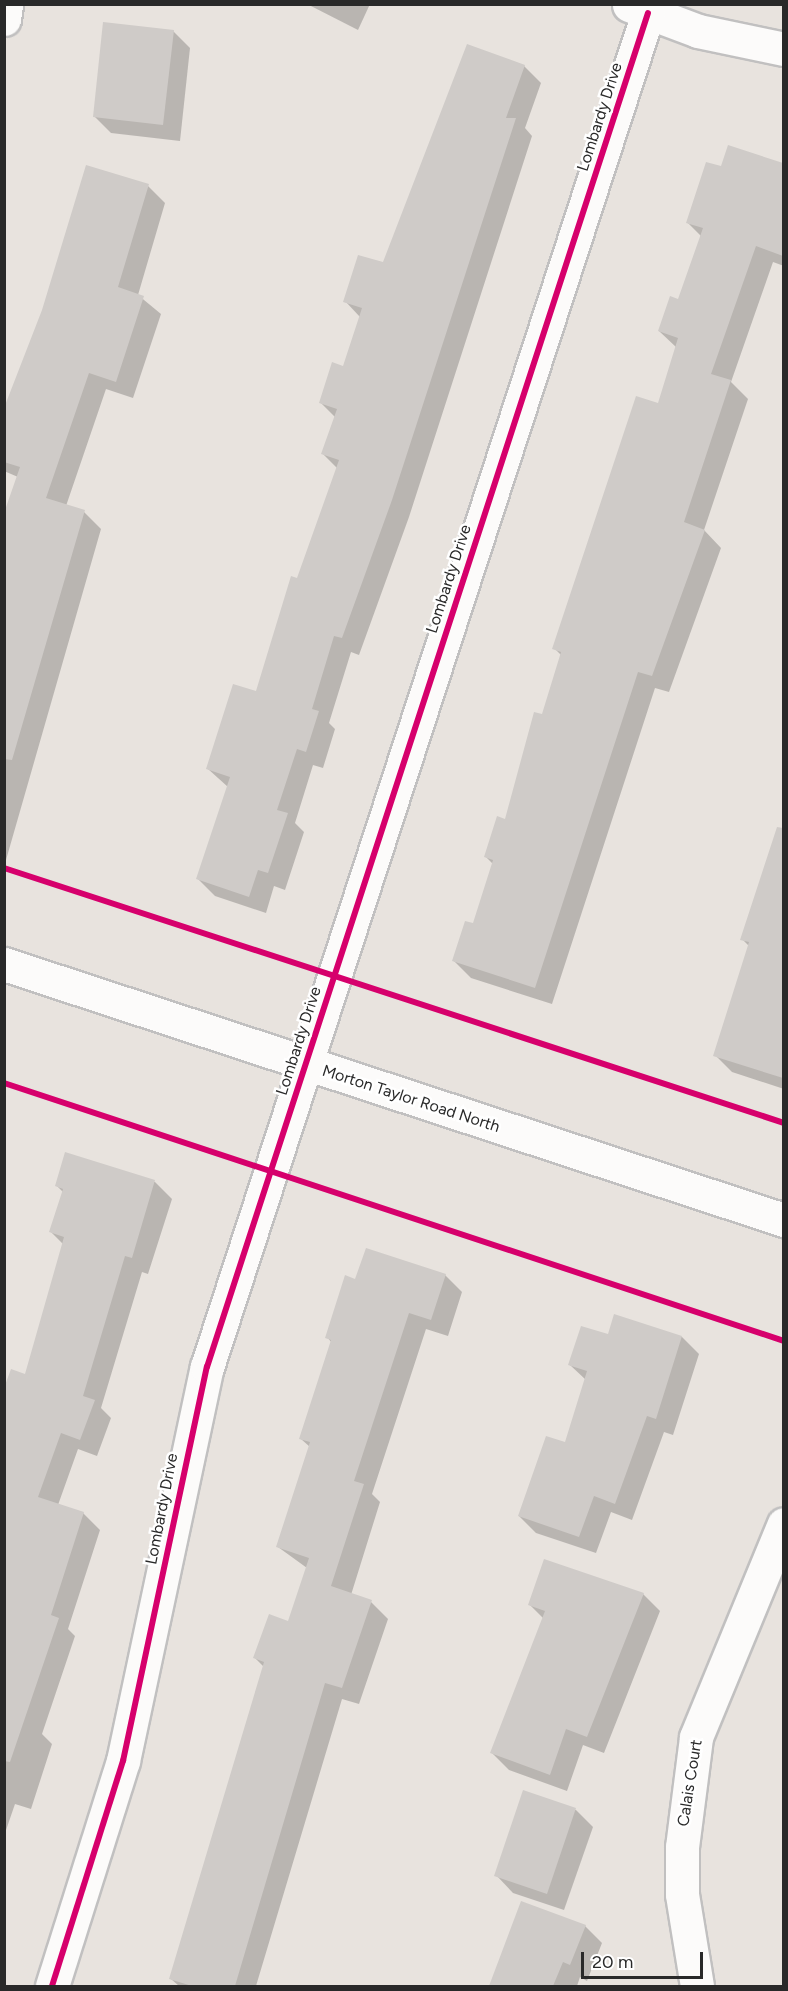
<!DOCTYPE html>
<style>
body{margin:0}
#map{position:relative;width:788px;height:1991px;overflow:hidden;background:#e8e3de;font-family:Figtree,sans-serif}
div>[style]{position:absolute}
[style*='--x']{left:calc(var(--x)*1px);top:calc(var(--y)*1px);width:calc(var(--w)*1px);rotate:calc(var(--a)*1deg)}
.shadow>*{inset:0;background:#0003}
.building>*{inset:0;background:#cfcbc8}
.roads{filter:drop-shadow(2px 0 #c1c0c0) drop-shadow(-2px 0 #c1c0c0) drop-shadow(0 2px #c1c0c0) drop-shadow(0 -2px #c1c0c0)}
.minor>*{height:33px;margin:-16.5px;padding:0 16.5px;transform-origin:16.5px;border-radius:16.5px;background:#fcfbfa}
.tertiary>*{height:33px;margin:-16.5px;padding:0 16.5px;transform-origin:16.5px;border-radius:16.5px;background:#fcfbfa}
.cycleway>*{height:6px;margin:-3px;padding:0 3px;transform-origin:3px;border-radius:3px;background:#d6006c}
span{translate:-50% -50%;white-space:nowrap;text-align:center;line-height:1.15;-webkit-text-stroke:5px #fff;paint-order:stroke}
.street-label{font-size:16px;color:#292929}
.frame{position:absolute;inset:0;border:6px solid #292929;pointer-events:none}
.scale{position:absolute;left:581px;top:1952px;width:122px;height:27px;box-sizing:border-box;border:3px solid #292929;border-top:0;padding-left:8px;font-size:18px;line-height:21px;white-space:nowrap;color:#292929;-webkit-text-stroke:4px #fff;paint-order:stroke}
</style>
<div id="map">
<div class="shadow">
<div style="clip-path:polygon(307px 4px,370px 4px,358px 30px)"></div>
<div style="clip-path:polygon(173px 31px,190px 48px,180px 141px,111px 133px,94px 116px)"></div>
<div style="clip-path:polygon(524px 66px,541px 83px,525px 128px,532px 136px,409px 517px,359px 655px,351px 652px,329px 723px,335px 729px,323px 768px,313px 765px,295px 823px,304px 832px,285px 890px,274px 886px,266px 913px,215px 896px,198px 879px,228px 787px,208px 769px,256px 693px,338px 469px,323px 454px,335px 417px,320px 402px,344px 368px,360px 317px,345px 301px,383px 264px)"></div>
<div style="clip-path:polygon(729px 147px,784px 165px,784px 266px,773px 262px,731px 382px,748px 399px,704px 530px,721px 548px,669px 692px,655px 688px,552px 1004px,471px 978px,454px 961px,474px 925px,493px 864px,486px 857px,506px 821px,543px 716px,562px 656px,554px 648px,659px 405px,677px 348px,659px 331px,679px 301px,701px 236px,687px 222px,722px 168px)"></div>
<div style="clip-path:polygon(148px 186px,165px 203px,138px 295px,161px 314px,133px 398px,106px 389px,66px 506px,84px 512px,101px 529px,6px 860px,4px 518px,18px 477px,4px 471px,4px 415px)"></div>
<div style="clip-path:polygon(768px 858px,784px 862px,784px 1089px,732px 1072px,715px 1055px,749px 946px,742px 939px)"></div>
<div style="clip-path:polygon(66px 1154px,155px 1182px,172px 1199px,148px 1274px,142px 1272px,101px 1408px,111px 1418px,97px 1456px,78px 1449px,58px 1505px,83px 1513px,100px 1530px,68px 1629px,75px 1636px,42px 1734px,52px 1744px,31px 1809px,15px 1804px,4px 1836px,4px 1392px,26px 1376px,64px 1245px,51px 1232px,63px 1192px,57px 1186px)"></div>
<div style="clip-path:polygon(445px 1275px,462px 1292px,448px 1336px,426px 1329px,372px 1494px,380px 1502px,351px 1595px,371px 1602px,388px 1619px,359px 1704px,342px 1699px,256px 1986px,179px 1986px,171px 1979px,264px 1667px,255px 1658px,289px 1623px,307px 1568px,278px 1547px,310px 1447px,301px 1439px,332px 1343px,327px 1337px,356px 1281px)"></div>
<div style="clip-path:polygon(609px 1336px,682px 1337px,699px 1354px,673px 1435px,664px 1432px,632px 1520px,611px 1512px,596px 1553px,536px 1533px,519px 1516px,566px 1444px,586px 1380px,570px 1365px)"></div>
<div style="clip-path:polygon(643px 1594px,660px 1611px,604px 1753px,583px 1745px,567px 1791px,509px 1770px,492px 1753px,544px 1619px,530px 1605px)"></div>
<div style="clip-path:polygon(524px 1792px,576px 1810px,593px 1827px,564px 1910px,513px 1893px,496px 1875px)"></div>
<div style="clip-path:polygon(522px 1903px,585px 1926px,602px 1943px,587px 1981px,580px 1977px,577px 1986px,490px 1986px)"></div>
</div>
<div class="building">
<div style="clip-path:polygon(103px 22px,174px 30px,163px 125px,93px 117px)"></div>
<div style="clip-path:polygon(467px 44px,525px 65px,506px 118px,516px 118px,392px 500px,342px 638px,334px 636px,312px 709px,319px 711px,306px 752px,297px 749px,277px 810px,288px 813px,268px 873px,258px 870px,249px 897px,196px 879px,230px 777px,206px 769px,233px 684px,256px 691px,291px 576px,297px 578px,339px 460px,321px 454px,337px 409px,319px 403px,332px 362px,343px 366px,362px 308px,343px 302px,358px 255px,383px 262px)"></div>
<div style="clip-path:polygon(728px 145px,783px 163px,783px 256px,756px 246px,711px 374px,731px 380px,684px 522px,705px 530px,652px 676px,638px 672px,535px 988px,452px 961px,465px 921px,473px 923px,493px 860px,484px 857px,497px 816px,505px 819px,534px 712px,542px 714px,561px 652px,552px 649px,636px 396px,658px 403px,678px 338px,658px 331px,670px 296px,678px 299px,703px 228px,686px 223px,706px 162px,721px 166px)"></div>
<div style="clip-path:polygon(86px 165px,149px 184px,118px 287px,144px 296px,116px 382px,89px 373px,46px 498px,85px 510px,12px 760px,4px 759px,4px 513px,20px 467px,4px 462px,4px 408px,42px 310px)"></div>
<div style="clip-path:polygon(777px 827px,783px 828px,783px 1078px,713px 1056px,749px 942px,740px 940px)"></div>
<div style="clip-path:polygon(65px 1152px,155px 1180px,132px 1258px,125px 1256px,83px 1396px,95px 1400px,80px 1440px,61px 1433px,38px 1497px,84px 1512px,51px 1615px,59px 1618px,10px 1762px,4px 1761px,4px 1388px,11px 1369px,25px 1374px,64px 1237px,49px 1232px,63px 1189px,55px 1186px)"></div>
<div style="clip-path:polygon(366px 1248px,446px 1274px,431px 1320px,409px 1313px,354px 1481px,364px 1484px,331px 1586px,372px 1600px,342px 1688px,325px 1683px,235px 1986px,192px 1986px,169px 1979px,264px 1662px,253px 1658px,269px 1614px,288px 1621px,309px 1558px,276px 1547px,310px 1442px,299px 1439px,331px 1340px,325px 1338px,345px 1275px,355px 1279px)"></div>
<div style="clip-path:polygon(614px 1314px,682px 1336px,656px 1419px,647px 1416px,615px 1504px,594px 1496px,579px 1537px,518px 1516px,546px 1436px,565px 1442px,587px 1371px,568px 1365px,581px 1326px,608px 1334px)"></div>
<div style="clip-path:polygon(544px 1559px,644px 1593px,587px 1737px,566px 1729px,550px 1775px,490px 1753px,545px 1611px,528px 1605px)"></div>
<div style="clip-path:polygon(523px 1790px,576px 1808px,547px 1894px,494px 1876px)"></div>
<div style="clip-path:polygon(521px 1901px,586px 1925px,570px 1965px,563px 1962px,553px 1986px,489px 1986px)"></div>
</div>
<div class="roads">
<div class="minor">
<div style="--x:629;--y:5;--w:74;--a:20.6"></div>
<div style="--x:698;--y:31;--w:88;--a:11.8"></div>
<div style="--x:4;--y:19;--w:15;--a:-82"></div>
<div style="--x:52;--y:1986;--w:236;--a:-72.5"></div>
<div style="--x:123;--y:1761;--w:403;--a:-78"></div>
<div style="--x:207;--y:1367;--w:1424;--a:-71.96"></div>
<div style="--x:697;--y:1986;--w:93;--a:-99.3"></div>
<div style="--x:682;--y:1894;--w:47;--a:-90"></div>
<div style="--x:682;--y:1847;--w:111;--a:-82.7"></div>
<div style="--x:696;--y:1737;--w:230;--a:-67.6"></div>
</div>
<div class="tertiary">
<div style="--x:4;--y:964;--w:821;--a:18.17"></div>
</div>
</div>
<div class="cycleway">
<div style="--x:4;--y:868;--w:821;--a:18.1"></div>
<div style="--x:4;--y:1083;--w:822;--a:18.3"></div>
<div style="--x:52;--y:1986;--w:236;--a:-72.5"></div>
<div style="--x:123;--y:1761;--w:403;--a:-78"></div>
<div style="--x:207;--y:1367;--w:1424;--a:-71.96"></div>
</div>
<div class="street-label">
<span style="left:600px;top:117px;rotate:-72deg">Lombardy Drive</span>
<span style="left:449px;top:579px;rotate:-72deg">Lombardy Drive</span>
<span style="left:299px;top:1041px;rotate:-72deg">Lombardy Drive</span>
<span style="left:411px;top:1099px;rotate:18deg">Morton Taylor Road North</span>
<span style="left:162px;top:1509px;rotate:-79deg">Lombardy Drive</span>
<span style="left:690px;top:1783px;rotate:-81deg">Calais Court</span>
</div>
<div class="frame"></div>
<div class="scale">20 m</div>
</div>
